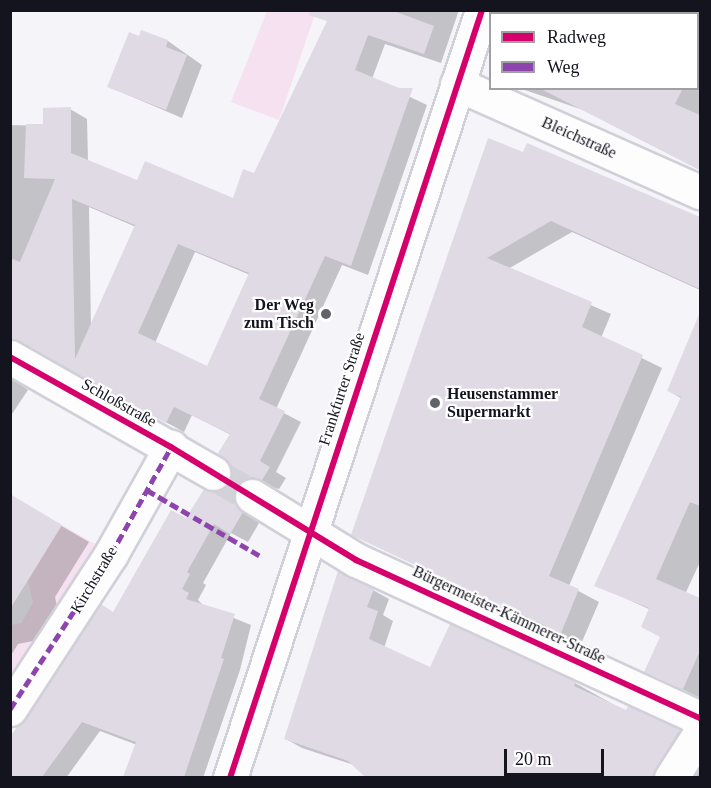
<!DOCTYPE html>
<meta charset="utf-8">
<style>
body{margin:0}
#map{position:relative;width:711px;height:788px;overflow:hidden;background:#f4f4f9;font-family:Georgia,serif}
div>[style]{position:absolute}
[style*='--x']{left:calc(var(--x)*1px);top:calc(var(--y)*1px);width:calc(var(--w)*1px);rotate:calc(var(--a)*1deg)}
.green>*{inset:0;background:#f6e1f0}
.shadow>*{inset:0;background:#0003}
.building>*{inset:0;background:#e0dae5}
.minor-tunnel>*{height:33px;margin-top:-16.5px;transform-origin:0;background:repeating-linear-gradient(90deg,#d2d2d8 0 33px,transparent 0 49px)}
.roads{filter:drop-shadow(2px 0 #d0d0d9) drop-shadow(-2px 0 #d0d0d9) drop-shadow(0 2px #d0d0d9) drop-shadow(0 -2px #d0d0d9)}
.minor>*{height:33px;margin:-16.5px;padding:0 16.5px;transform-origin:16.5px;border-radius:16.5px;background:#fdfdfe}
.tertiary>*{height:33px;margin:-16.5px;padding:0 16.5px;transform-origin:16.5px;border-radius:16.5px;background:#fdfdfe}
.quiet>*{height:4.5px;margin-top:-2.25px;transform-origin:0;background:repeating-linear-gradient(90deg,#8e44ad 0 9px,transparent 0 13.5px)}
.cycleway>*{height:6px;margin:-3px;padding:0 3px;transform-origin:3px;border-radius:3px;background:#d6006c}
.dots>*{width:16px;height:16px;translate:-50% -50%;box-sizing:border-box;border:3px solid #fff;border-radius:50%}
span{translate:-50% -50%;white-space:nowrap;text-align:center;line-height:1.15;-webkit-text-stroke:4.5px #fff;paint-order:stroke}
.street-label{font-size:16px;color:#13141e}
.poi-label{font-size:16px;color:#13141e;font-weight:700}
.right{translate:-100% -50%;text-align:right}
.left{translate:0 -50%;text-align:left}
.frame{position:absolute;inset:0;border:12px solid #13141e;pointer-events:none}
.legend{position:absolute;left:489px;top:12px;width:210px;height:78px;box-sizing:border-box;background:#fff;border:2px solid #a1a1a5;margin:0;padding:8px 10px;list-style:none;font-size:18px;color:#13141e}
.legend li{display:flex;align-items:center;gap:12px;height:30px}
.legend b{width:30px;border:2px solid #a1a1a5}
.scale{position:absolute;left:504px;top:749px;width:100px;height:27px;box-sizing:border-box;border:3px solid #13141e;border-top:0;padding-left:8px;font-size:18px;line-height:21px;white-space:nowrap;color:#13141e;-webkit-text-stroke:4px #fff;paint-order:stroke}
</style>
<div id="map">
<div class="green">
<div style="clip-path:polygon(267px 11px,316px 11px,279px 120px,231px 102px)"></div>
<div style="clip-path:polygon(62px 525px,95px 544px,11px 683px,11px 625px,21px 623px,33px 603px,28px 581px)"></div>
</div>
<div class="shadow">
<div style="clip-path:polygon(evenodd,334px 10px,459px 10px,441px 63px,385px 44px,372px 79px,427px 105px,368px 275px,342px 265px,276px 409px,301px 422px,276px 472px,286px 478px,279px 489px,270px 486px,253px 495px,250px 507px,259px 523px,248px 542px,231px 533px,203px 583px,206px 585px,198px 600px,204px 606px,251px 625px,240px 670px,203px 778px,124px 778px,137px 745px,100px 731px,66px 778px,10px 778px,10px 742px,187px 520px,214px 493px,230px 484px,231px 435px,192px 415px,184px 432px,27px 347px,10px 358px,10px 125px,45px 126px,70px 109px,87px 119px,88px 161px,138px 182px,234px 200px,254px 175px,334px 10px,89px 207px,136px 227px,91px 327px,89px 207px,334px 10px,195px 252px,250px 275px,207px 368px,155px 343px,195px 252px)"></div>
<div style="clip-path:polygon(588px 10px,657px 10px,587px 14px)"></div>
<div style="clip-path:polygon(682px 10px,700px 10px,700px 170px,583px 110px,519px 88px,698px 88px,698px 14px)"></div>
<div style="clip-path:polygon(140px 38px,168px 41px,202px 65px,182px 118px,109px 87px)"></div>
<div style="clip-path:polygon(528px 145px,700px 218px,700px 290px,572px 232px,508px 269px,611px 314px,601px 338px,662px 368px,569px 586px,599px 602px,581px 644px,353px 534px)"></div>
<div style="clip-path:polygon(700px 315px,700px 562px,673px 620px,596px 585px,682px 399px,669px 391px)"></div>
<div style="clip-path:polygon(10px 377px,28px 390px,10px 417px)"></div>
<div style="clip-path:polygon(10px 496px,89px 542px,55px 597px,60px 620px,48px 638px,18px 644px,10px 657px)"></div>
<div style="clip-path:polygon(373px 590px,389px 599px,383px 615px,393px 621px,384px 648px,430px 669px,575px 683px,627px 712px,629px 708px,695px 740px,670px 778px,511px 778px,474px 760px,465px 778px,370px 778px,357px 766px,302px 748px,286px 739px)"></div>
<div style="clip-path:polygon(700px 604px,700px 698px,646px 671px,658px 672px)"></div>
<div style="clip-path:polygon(700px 769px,700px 778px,695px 778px)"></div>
</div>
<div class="building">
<div style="clip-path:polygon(evenodd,310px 10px,391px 10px,434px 26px,424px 54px,368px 35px,355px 70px,399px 88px,413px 88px,403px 116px,351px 266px,325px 256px,259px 399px,285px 411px,260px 461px,270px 467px,262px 480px,252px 477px,236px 486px,233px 496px,243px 512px,230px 534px,214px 524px,187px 572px,190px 574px,182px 589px,189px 593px,186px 599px,235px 614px,221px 658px,224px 659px,184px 777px,123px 777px,136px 742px,82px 722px,42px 777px,10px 777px,10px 737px,101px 604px,113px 612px,171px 510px,186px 518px,204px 489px,222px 489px,232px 474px,229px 463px,218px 453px,230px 434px,174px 407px,166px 423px,10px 338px,10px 258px,20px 262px,55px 179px,24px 178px,26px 124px,43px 124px,43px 108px,71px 107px,71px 153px,137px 180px,145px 161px,233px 198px,243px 169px,254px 173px,327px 21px,309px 15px,310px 10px,72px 199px,135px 225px,75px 359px,72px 199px,310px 10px,178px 244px,249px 273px,207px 366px,138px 333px,178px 244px)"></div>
<div style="clip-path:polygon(141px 30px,168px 40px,166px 47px,187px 55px,166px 110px,107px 87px,129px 32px,139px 36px)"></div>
<div style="clip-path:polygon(539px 88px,683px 88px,675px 104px,700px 115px,700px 170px)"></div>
<div style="clip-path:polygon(488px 138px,523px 152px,527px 143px,700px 217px,700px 289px,551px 221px,487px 258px,592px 302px,582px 327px,643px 355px,549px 576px,579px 589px,561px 633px,351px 535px)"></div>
<div style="clip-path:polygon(700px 312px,700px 506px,690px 502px,656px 579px,700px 598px,700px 651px,683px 689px,644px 672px,660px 637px,641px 627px,649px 608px,594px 586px,681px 397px,667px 391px)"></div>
<div style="clip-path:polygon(10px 494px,62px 525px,10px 609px)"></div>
<div style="clip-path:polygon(338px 571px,374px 589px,367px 607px,378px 611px,369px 639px,430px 667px,450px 624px,576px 682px,574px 686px,626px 710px,628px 706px,680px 729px,652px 777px,365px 777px,348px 761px,284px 739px)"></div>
</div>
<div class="minor-tunnel">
<div style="--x:213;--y:473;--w:45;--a:30.5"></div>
</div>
<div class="roads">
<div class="minor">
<div style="--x:457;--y:84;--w:266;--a:24"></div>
<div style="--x:10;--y:357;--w:234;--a:29.7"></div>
<div style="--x:252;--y:496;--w:122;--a:31.6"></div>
<div style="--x:356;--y:560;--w:379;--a:24.7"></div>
<div style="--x:10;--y:709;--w:185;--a:-56.9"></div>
<div style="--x:111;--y:554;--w:123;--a:-60.7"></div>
<div style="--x:671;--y:778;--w:54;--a:-57.2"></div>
</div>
<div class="tertiary">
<div style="--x:230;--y:778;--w:808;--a:-71.83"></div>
</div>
</div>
<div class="quiet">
<div style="--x:147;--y:490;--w:133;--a:30.2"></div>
<div style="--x:10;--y:709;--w:185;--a:-56.9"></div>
<div style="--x:111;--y:554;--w:123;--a:-60.7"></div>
</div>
<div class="cycleway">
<div style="--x:10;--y:357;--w:184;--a:29.2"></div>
<div style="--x:171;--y:447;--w:217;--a:31.4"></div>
<div style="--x:356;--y:560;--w:379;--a:24.7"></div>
<div style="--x:230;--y:778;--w:808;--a:-71.83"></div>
</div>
<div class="dots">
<div style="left:326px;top:314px;background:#62626b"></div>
<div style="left:435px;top:403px;background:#62626b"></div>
</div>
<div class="street-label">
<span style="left:579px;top:138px;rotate:24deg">Bleichstraße</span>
<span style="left:342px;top:389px;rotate:-72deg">Frankfurter Straße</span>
<span style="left:119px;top:403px;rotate:29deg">Schloßstraße</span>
<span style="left:94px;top:580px;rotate:-59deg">Kirchstraße</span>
<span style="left:509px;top:615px;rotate:25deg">Bürgermeister-Kämmerer-Straße</span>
</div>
<div class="poi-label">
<span class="right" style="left:314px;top:314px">Der Weg<br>zum Tisch</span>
<span class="left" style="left:447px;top:403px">Heusenstammer<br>Supermarkt</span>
</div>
<div class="frame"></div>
<ul class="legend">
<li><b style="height:8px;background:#d6006c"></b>Radweg</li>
<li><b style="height:8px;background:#8e44ad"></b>Weg</li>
</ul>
<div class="scale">20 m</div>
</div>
